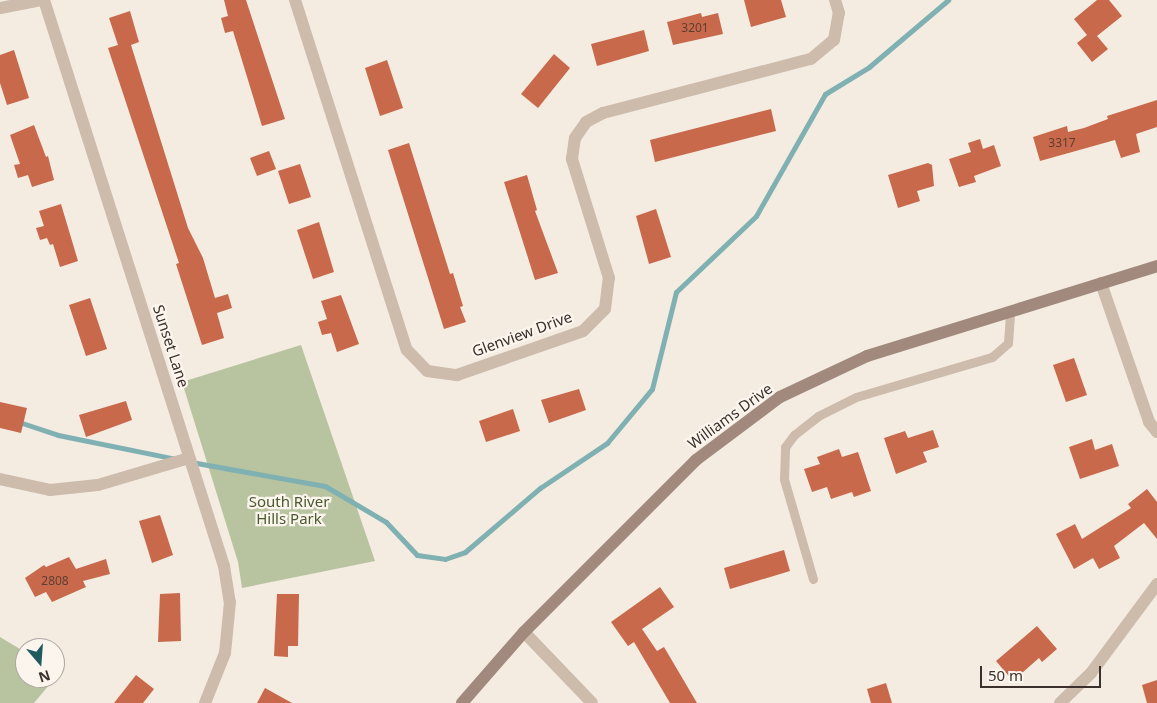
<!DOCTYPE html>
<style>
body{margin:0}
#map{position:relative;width:1157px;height:703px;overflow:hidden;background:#f4ebe1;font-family:"Noto Sans",sans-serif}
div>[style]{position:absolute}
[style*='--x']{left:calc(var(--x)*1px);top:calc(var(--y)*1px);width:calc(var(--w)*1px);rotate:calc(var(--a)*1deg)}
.green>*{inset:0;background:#b8c4a0}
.stream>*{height:5px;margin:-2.5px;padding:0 2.5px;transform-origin:2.5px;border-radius:2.5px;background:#7fb0b2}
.building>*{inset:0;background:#c8694b}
.service>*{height:9px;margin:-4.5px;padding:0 4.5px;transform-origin:4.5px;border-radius:4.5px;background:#cdbbac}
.minor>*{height:12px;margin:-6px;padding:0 6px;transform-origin:6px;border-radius:6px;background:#cdbbac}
.secondary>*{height:12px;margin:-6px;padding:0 6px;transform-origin:6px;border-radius:6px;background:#a18a7d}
span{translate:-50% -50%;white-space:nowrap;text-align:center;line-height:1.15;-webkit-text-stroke:4.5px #fbf5ee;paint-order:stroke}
.number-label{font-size:12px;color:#5e3e33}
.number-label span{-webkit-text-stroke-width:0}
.street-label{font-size:15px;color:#3b302b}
.park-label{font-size:15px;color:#4a5a2e}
.north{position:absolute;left:15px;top:638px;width:50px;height:50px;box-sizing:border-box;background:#fbf5ee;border:1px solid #aea6a0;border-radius:50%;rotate:162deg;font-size:14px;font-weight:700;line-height:20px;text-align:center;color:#3b302b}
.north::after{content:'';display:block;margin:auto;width:18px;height:22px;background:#1f5a5e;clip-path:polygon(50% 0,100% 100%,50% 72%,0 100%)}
.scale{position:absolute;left:980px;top:666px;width:121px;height:22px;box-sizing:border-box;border:2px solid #3b302b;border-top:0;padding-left:6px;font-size:15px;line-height:18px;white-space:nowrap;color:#3b302b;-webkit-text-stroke:4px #fbf5ee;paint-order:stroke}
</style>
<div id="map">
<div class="green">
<div style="clip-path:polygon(301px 345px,375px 561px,242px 588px,238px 562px,182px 382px)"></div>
<div style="clip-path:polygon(0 637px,25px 652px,25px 678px,55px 678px,55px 671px,59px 673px,34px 703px,0 703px)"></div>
</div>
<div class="stream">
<div style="--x:19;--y:422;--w:41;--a:18.4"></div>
<div style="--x:58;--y:435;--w:120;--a:11.5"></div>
<div style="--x:191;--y:462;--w:136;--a:10.2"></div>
<div style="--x:325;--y:486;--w:71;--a:30.5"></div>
<div style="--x:386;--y:522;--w:45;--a:46.8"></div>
<div style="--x:417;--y:555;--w:28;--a:8"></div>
<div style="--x:445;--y:559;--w:21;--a:-19"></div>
<div style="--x:465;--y:552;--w:99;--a:-40.5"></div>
<div style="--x:540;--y:488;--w:81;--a:-33.9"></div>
<div style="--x:607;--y:443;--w:70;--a:-50.2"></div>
<div style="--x:652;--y:389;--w:100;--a:-76.1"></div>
<div style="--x:676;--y:292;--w:110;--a:-43.5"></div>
<div style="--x:756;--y:216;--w:140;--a:-60.5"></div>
<div style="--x:825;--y:94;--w:52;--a:-31.5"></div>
<div style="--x:869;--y:67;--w:104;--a:-40.3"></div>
</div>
<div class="building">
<div style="clip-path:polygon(224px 0,246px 0,285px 119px,262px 126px,233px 31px,225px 33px,221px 18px,228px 16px)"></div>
<div style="clip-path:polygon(744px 0,781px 0,786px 17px,751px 27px)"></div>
<div style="clip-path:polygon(1097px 0,1109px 0,1122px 16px,1097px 36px,1108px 49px,1092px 62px,1077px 43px,1087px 35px,1074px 19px)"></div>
<div style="clip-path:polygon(130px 11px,139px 42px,131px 45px,188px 228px,203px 258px,215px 298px,228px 294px,232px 308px,217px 313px,224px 338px,202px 345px,176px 264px,179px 263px,108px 48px,118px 45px,109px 18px)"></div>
<div style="clip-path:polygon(701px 13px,702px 17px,718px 13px,723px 34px,673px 45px,667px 22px)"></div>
<div style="clip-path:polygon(644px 30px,649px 51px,597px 66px,591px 44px)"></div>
<div style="clip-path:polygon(14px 50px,29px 98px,7px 105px,0 83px,0 55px)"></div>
<div style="clip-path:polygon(554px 54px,570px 68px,538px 108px,521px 94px)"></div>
<div style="clip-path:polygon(387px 60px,403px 108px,380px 116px,365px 68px)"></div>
<div style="clip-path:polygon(1157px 100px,1157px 127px,1136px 134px,1140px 152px,1121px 158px,1115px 140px,1040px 161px,1033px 137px,1067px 126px,1068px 132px,1084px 128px,1108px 119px,1107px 116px)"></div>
<div style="clip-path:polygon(771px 109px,776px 131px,655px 162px,650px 140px)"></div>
<div style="clip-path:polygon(34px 125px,46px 157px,48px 156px,54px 180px,32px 187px,28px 175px,18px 178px,14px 165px,20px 164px,10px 135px)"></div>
<div style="clip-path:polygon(980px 139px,983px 149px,994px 145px,1001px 166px,974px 176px,976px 182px,959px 187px,949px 159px,971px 152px,968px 143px)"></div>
<div style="clip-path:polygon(409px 143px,450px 274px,453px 273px,463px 306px,460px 307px,466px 322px,444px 329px,388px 150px)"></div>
<div style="clip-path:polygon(269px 151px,276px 169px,257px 176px,250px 158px)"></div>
<div style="clip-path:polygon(928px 163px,932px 165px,934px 186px,917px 191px,920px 201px,898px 208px,888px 175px)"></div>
<div style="clip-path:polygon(300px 164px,311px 197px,289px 204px,278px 171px)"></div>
<div style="clip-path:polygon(527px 175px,537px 210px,535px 211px,558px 273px,535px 280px,504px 182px)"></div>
<div style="clip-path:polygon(61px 204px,78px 261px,60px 267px,53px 244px,50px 245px,47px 238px,40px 240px,36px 228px,44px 226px,39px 211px)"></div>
<div style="clip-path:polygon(656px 209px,671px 257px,649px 264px,636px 216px)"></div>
<div style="clip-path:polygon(319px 222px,334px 272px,313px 279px,297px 230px)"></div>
<div style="clip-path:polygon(341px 295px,359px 344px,337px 352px,331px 333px,322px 335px,318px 322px,327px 319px,321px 301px)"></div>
<div style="clip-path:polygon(90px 298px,107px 349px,86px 356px,69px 305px)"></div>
<div style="clip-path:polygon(1074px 358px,1087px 395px,1066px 402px,1053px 365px)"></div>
<div style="clip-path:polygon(579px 389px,586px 410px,549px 423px,541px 400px)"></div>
<div style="clip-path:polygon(126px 401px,132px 420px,86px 437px,79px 415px)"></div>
<div style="clip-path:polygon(0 402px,27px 408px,21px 433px,0 428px)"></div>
<div style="clip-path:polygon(513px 409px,520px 431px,486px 442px,479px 421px)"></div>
<div style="clip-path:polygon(933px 430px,939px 447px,923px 452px,927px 462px,896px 474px,884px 438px,905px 431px,908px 438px)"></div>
<div style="clip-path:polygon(1092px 439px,1095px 450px,1112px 444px,1119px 466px,1080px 479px,1069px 447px)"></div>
<div style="clip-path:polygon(839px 449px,842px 457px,858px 452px,871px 491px,854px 497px,852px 492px,831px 499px,827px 487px,812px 492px,804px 469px,820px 464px,817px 457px)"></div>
<div style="clip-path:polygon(1147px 489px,1157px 502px,1157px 539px,1144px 523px,1114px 546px,1120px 558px,1099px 569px,1093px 558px,1074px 569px,1056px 534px,1075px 524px,1082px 539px,1131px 508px,1128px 504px)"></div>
<div style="clip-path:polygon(160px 515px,173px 555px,152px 563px,139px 521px)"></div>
<div style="clip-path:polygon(784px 550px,790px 571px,730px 589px,724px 568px)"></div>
<div style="clip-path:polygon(69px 557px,76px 569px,106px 559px,110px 574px,83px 581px,86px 587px,52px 602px,46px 592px,35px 597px,25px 578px,44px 565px,46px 567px)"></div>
<div style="clip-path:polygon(660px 587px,674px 607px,642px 629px,657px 651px,664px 647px,697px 703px,670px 703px,634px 642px,628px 646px,611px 622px)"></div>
<div style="clip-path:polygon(180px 593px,181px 641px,158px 642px,160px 594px)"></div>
<div style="clip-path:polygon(277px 594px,299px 594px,298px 646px,288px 646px,288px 657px,274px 656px)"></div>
<div style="clip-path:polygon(1037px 626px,1057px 649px,1042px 662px,1039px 658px,1013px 681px,996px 661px)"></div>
<div style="clip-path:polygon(136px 675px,154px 689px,143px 703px,114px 703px)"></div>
<div style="clip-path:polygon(1157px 680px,1157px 703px,1147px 703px,1142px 685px)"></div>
<div style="clip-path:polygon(886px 683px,892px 703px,871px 703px,867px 689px)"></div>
<div style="clip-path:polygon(265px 688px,292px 703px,257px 703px)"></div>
</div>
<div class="service">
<div style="--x:813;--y:579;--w:104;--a:-106.2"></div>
<div style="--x:784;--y:479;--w:32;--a:-88"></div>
<div style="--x:785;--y:447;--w:15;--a:-53"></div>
<div style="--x:794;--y:435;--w:31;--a:-38"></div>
<div style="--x:818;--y:416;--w:42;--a:-26.6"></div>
<div style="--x:856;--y:397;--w:142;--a:-16.4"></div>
<div style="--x:992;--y:357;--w:21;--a:-41"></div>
<div style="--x:1008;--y:343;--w:31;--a:-86"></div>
</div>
<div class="minor">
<div style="--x:44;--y:0;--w:594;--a:72.36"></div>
<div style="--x:224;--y:566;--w:36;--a:81"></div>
<div style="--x:230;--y:602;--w:51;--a:95.6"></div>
<div style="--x:225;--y:653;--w:54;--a:111.8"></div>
<div style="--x:295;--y:0;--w:367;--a:72.3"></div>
<div style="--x:407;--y:350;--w:29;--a:46"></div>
<div style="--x:427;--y:371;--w:30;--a:8"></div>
<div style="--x:457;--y:375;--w:133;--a:-19.2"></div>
<div style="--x:583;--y:331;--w:31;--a:-45"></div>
<div style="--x:605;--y:309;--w:31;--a:-83"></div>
<div style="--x:609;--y:278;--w:125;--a:-107.3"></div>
<div style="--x:572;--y:159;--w:21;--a:-82"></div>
<div style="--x:575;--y:138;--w:19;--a:-55"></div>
<div style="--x:586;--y:122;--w:19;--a:-28"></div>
<div style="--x:603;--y:113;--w:215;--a:-14.6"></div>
<div style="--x:811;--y:59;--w:30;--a:-40"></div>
<div style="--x:834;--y:40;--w:27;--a:-80"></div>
<div style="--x:839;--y:13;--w:14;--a:-107"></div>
<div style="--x:0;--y:8;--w:42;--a:-11"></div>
<div style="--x:1101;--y:283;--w:147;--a:70.9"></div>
<div style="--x:1149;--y:422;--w:13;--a:51"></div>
<div style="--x:0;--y:479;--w:51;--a:12.4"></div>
<div style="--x:50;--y:490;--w:48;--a:-5.9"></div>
<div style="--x:98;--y:485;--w:95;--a:-16.5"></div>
<div style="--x:524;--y:632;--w:98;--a:46.2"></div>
<div style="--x:1060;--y:703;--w:43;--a:-44.1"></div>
<div style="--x:1091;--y:673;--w:111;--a:-53.4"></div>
</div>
<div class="secondary">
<div style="--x:462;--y:703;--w:94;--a:-48.9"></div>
<div style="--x:524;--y:632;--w:243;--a:-45"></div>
<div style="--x:696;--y:460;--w:105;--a:-36.9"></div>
<div style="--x:780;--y:397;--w:96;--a:-25.2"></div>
<div style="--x:867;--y:356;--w:304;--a:-17.2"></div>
</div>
<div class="number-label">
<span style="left:695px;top:28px">3201</span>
<span style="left:1062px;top:143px">3317</span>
<span style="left:55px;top:581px">2808</span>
</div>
<div class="street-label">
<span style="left:522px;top:334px;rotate:-20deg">Glenview Drive</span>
<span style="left:171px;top:346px;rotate:72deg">Sunset Lane</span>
<span style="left:730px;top:416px;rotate:-36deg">Williams Drive</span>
</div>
<div class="park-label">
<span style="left:289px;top:510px">South River<br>Hills Park</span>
</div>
<div class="north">N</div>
<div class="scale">50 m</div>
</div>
